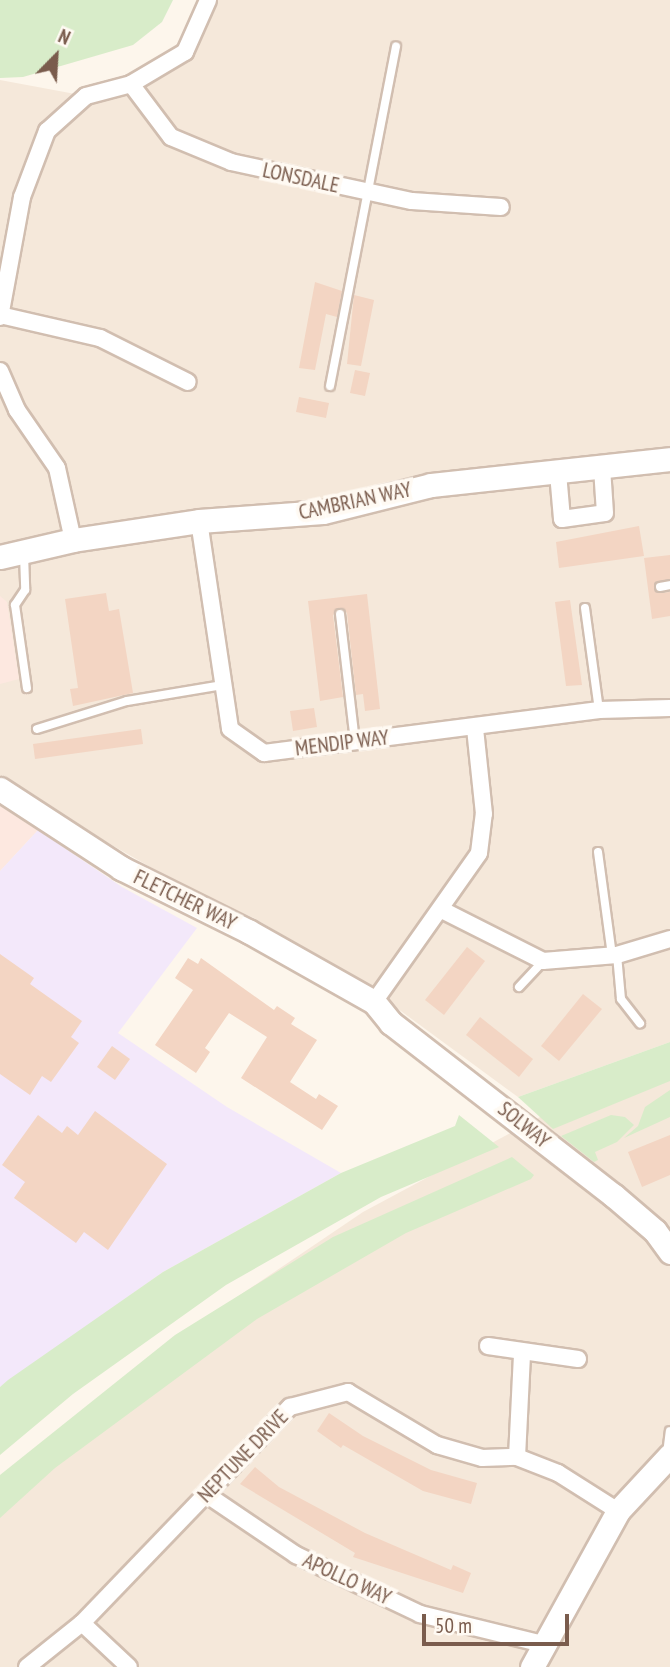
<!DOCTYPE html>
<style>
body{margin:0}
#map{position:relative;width:670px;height:1667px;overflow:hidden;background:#fdf6ec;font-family:"PT Sans Narrow",sans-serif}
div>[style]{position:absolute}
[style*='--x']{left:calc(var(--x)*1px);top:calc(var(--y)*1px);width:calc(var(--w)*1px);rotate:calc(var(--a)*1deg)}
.residential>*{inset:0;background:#f5e8da}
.commercial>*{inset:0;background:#fde8e0}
.education>*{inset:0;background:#f3e8fa}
.green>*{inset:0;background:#d8ecc9}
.building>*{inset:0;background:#f3d5c3}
.roads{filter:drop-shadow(2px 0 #d1beb0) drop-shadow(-2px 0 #d1beb0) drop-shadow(0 2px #d1beb0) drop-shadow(0 -2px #d1beb0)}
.lane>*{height:8px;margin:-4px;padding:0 4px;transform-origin:4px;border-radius:4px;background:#fff}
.street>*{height:16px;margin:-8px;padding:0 8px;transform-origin:8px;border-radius:8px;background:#fff}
.secondary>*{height:23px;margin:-11.5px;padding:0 11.5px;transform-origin:11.5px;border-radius:11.5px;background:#fff}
span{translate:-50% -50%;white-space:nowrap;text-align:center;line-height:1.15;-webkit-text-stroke:7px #fffaf3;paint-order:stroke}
.street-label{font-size:21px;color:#7a5c4d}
.north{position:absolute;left:21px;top:21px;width:70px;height:70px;-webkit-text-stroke:5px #fffaf3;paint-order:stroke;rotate:24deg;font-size:19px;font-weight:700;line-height:28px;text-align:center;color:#7a5c4d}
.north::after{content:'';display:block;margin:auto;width:24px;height:32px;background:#7a5c4d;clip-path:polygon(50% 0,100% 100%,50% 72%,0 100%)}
.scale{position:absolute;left:422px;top:1614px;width:147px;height:32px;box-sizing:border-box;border:4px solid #7a5c4d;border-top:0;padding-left:9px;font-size:21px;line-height:24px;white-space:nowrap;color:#7a5c4d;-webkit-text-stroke:5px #fffaf3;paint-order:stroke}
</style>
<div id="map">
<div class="residential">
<div style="clip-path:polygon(208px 0,670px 0,670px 1042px,518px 1097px,360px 981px,254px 918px,194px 892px,54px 812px,0 871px,0 80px,86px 96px,185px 52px)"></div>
<div style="clip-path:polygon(670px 1073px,670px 1667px,0 1667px,0 1500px,156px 1352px,363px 1212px,555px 1109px)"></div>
</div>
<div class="commercial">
<div style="clip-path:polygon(0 596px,7px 602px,19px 679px,0 684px)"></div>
<div style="clip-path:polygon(0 803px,38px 830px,0 871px)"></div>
</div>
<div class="education">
<div style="clip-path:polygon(38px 830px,122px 887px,197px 928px,118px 1033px,227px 1107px,341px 1173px,163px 1272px,0 1387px,0 871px)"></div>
</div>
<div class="green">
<div style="clip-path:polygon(0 0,173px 0,162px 22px,133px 45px,23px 77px,0 78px)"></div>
<div style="clip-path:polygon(670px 1042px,670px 1081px,553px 1129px,518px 1097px)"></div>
<div style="clip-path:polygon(670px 1090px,670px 1117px,624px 1138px,638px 1126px,645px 1107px)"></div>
<div style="clip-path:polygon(459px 1115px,499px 1147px,381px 1197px,226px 1285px,73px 1394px,0 1455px,0 1387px,8px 1380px,163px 1272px,341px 1173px,455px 1126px)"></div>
<div style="clip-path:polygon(611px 1115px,625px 1117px,634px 1125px,617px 1142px,595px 1152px,598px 1160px,594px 1162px,561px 1136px)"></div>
<div style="clip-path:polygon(512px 1157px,534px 1175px,531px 1179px,406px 1233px,257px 1319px,55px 1468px,0 1518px,0 1475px,175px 1335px,333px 1237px)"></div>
</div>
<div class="building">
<div style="clip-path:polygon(315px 282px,342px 291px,337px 317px,326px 314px,315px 370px,299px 368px)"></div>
<div style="clip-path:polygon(354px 295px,374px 300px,361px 366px,347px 364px)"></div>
<div style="clip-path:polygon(355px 370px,370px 373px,365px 396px,350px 393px)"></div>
<div style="clip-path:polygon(299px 397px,329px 403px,326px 418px,296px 412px)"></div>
<div style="clip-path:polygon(639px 526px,644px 556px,559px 568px,556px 542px)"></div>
<div style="clip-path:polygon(670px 555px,670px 579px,656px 582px,654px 588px,659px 593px,670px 592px,670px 616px,652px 619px,644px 558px)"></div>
<div style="clip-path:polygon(106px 593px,109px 611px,119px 609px,133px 693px,73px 706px,70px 689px,78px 688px,65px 599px)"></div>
<div style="clip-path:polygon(367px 594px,380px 709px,365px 711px,363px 694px,356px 695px,347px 613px,342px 608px,333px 615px,343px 697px,320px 701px,308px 601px)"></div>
<div style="clip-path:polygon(570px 600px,582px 685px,566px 686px,555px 602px)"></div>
<div style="clip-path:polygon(314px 708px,317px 727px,293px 731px,290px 711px)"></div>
<div style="clip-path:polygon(141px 729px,143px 744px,35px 759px,33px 744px)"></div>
<div style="clip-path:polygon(467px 947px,485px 961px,444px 1015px,425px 1000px)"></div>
<div style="clip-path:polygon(0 954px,34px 978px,30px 984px,82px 1021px,71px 1037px,79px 1043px,51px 1082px,42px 1076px,30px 1095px,0 1074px)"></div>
<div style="clip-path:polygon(188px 958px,198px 964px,201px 958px,274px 1010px,277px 1006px,295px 1018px,291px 1024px,317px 1040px,290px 1082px,316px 1099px,319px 1094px,338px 1106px,322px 1130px,241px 1078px,267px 1037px,229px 1013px,205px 1048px,210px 1052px,196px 1073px,155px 1045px,193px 990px,175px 978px)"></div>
<div style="clip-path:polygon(583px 994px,602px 1009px,559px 1061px,541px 1046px)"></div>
<div style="clip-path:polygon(480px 1017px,533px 1059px,519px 1077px,466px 1035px)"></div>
<div style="clip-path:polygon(112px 1046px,130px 1059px,115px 1080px,97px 1067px)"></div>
<div style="clip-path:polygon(95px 1111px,167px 1164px,108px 1250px,84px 1232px,76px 1243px,14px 1198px,25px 1182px,2px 1165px,38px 1115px,62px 1133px,67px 1126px,78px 1135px)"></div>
<div style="clip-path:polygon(670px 1135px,670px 1175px,642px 1187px,628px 1152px)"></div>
<div style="clip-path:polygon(329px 1413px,363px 1436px,431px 1470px,477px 1483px,471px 1504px,423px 1491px,343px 1445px,341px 1448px,317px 1431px)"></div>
<div style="clip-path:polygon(255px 1467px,279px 1487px,365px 1533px,451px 1570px,453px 1565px,471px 1573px,463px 1593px,353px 1557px,355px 1553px,240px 1484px)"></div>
</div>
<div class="roads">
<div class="lane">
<div style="--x:330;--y:386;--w:346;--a:-79"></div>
<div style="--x:24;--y:554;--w:36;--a:88"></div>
<div style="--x:25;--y:590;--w:18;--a:124"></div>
<div style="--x:15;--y:605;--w:84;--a:81.8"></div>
<div style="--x:660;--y:587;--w:10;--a:-11"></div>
<div style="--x:585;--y:608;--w:103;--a:82.2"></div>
<div style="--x:340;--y:614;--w:128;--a:83.3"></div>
<div style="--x:37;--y:729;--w:94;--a:-17.3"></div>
<div style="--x:127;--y:701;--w:97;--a:-9.5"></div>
<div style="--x:598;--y:852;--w:105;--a:82.3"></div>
<div style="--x:617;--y:955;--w:44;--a:84.8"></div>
<div style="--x:621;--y:999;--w:31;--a:52"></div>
<div style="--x:519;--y:987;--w:35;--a:-47"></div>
<div style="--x:667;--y:1454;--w:23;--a:-83"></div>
</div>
<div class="street">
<div style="--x:131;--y:84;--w:66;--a:53"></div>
<div style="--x:171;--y:137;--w:65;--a:22.6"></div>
<div style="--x:231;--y:162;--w:185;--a:12.2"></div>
<div style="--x:412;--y:201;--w:89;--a:3.9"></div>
<div style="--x:0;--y:315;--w:103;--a:13"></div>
<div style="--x:100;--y:338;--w:98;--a:26.6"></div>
<div style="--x:0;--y:317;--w:122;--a:-79.6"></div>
<div style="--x:22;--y:197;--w:71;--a:-69.3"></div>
<div style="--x:47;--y:131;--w:52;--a:-41.9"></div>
<div style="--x:86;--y:96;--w:47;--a:-14.9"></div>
<div style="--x:131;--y:84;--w:63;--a:-30.7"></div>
<div style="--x:185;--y:52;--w:57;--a:-66.1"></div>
<div style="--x:0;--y:371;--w:43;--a:66.4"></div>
<div style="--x:17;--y:410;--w:70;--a:55.4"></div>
<div style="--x:57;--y:468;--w:74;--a:77.5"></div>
<div style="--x:558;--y:473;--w:46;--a:85"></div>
<div style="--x:562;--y:519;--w:43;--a:-7.9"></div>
<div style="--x:605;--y:513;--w:45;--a:-93.8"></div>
<div style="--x:199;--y:521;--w:210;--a:81.5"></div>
<div style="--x:230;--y:729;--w:42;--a:35.2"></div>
<div style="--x:264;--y:753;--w:338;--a:-7.3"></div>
<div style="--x:599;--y:710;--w:71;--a:-1.6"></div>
<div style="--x:442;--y:910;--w:113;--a:26.8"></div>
<div style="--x:543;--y:961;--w:74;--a:-4.6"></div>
<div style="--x:617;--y:955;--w:55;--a:-16.8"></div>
<div style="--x:374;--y:1002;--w:182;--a:-54.8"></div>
<div style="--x:479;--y:853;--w:39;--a:-83"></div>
<div style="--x:484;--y:814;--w:86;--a:-96"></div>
<div style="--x:488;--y:1346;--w:91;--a:8.2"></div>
<div style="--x:517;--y:1457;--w:104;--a:-87.2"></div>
<div style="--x:206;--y:1494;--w:109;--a:34.1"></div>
<div style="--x:296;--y:1555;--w:137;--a:25.4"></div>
<div style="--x:420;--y:1614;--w:127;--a:13.7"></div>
<div style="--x:82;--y:1623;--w:64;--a:43.1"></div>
<div style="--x:27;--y:1667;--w:70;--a:-38.7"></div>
<div style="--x:82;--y:1623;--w:300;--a:-46.1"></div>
<div style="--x:290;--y:1407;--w:60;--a:-14.5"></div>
<div style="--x:348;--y:1392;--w:104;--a:30.8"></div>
<div style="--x:437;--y:1445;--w:47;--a:16.1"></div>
<div style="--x:482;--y:1458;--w:35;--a:-2"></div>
<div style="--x:517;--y:1457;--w:44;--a:21.3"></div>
<div style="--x:558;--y:1473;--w:71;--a:32.3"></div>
</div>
<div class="secondary">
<div style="--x:0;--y:557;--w:75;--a:-13.1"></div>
<div style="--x:73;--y:540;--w:127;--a:-8.6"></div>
<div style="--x:199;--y:521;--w:124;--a:-4.2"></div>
<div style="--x:323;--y:512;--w:111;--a:-14"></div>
<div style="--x:431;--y:485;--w:240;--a:-6.2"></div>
<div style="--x:0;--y:789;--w:145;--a:33.1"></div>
<div style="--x:121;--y:868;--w:142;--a:26.4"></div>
<div style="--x:248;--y:931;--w:145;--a:29.4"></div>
<div style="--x:374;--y:1002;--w:27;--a:51"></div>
<div style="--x:391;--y:1023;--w:281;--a:37.8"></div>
<div style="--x:613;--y:1195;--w:55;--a:40.6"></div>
<div style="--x:655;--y:1231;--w:26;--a:54"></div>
<div style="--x:532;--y:1667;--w:178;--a:-61.1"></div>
<div style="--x:618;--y:1511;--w:76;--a:-47.1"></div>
</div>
</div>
<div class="street-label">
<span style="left:301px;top:178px;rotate:12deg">LONSDALE</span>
<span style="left:355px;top:501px;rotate:-12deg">CAMBRIAN WAY</span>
<span style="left:342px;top:743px;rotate:-7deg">MENDIP WAY</span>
<span style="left:185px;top:900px;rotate:26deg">FLETCHER WAY</span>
<span style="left:524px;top:1125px;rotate:39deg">SOLWAY</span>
<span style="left:243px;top:1456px;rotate:-46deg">NEPTUNE DRIVE</span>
<span style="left:347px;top:1579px;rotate:25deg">APOLLO WAY</span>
</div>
<div class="north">N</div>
<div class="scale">50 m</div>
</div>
